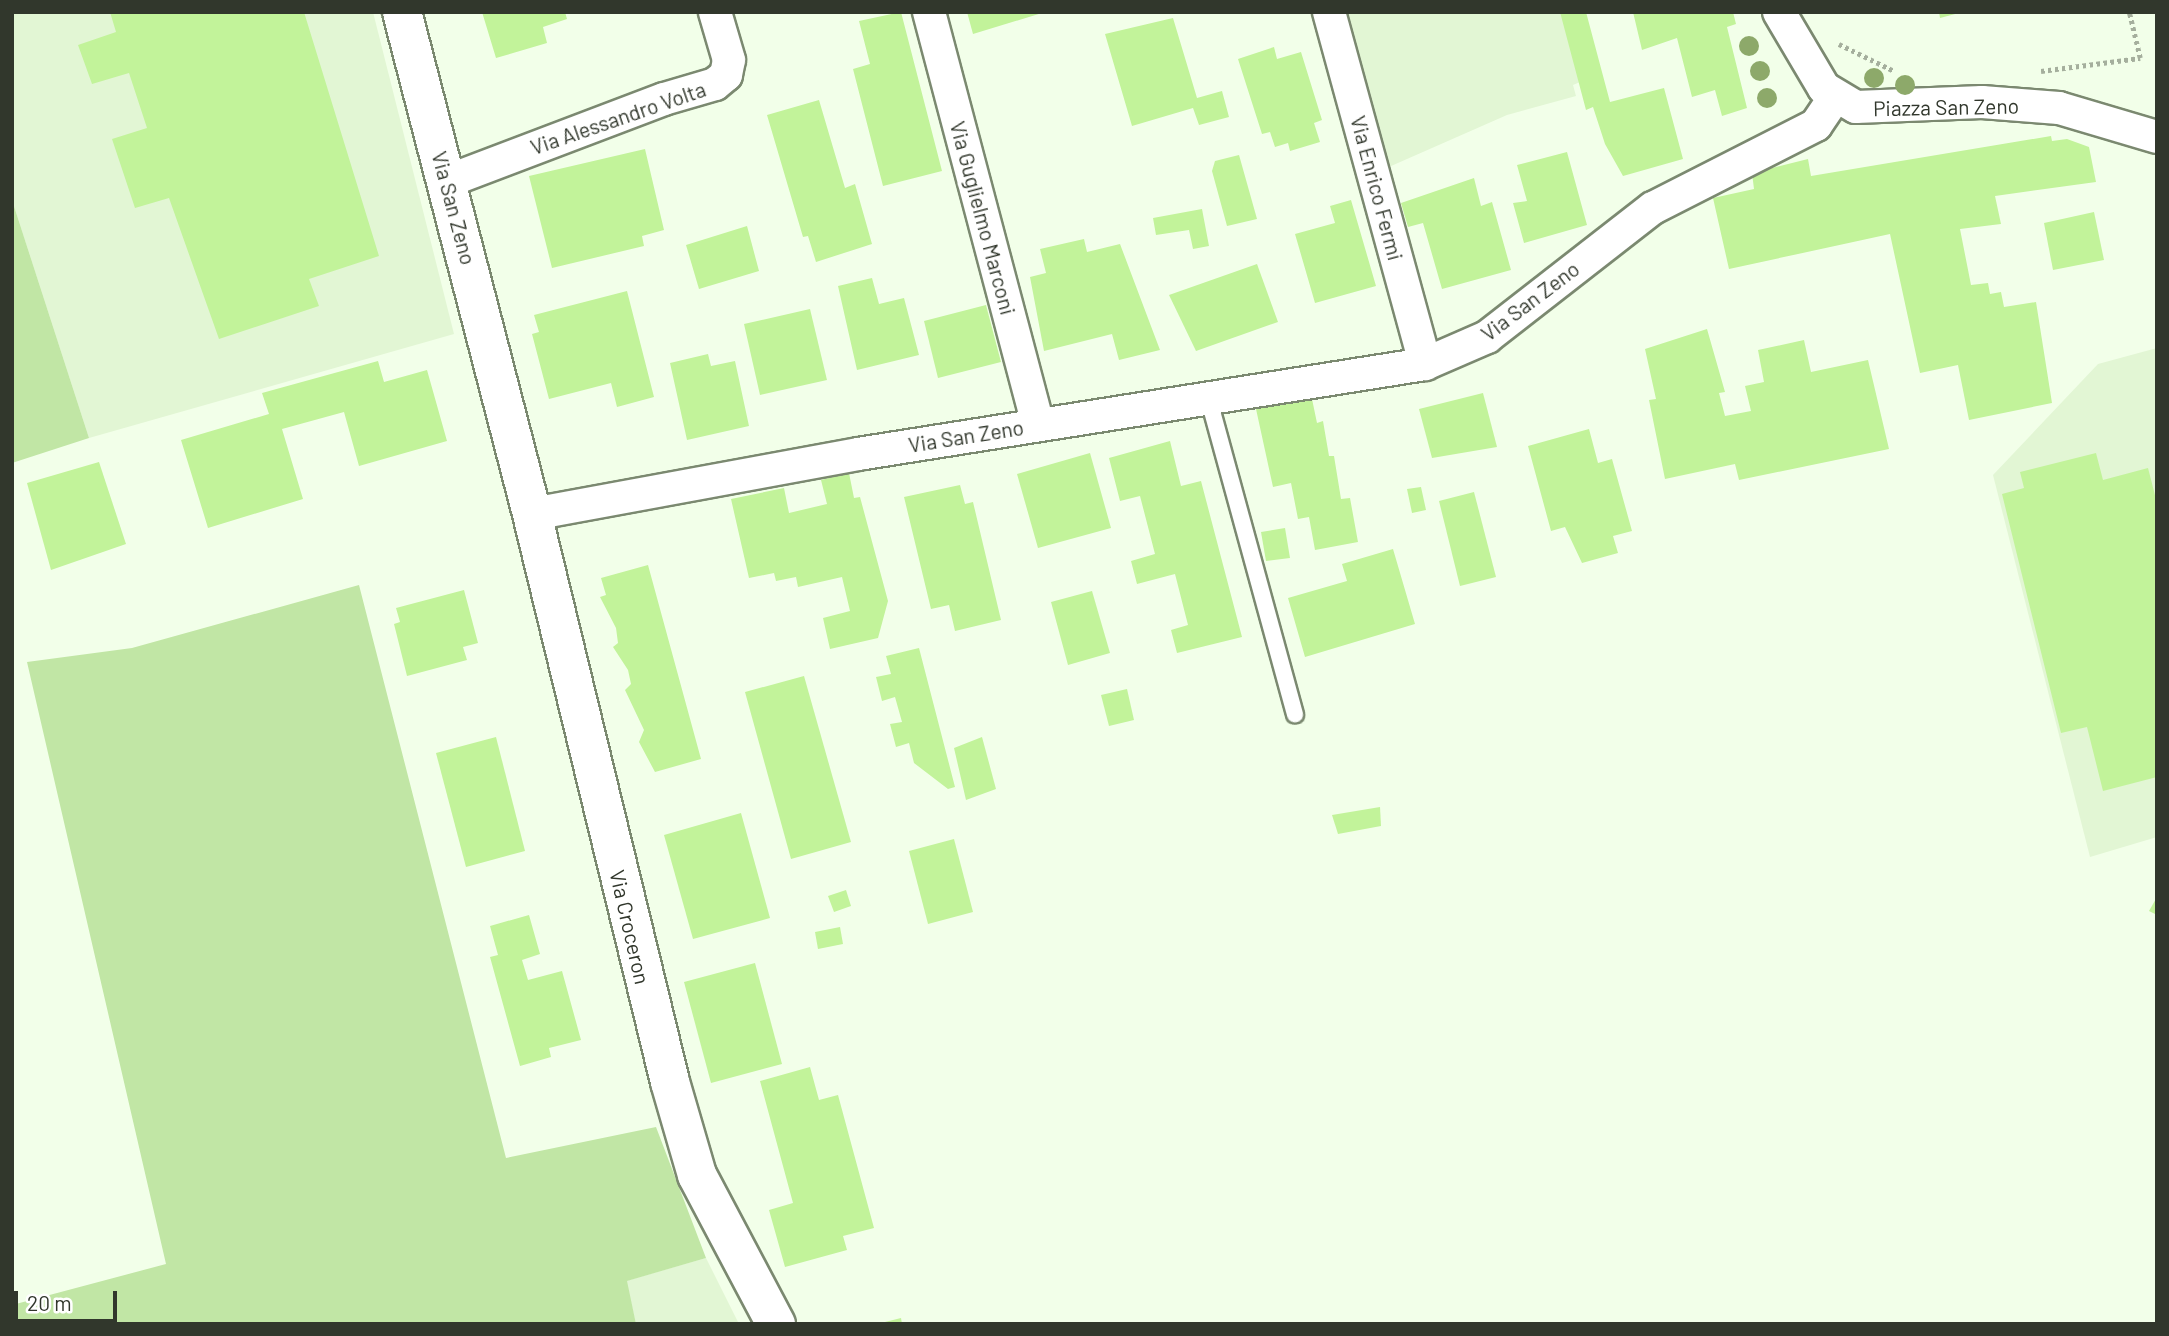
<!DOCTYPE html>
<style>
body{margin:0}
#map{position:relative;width:2169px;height:1336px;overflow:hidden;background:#f2ffe9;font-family:Barlow,sans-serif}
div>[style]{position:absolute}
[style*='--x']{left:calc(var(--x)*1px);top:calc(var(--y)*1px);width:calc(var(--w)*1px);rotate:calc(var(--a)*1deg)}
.built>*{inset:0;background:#e2f6d4}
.green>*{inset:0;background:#c1e6a5}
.building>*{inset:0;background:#c2f39a}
.path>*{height:4.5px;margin-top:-2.25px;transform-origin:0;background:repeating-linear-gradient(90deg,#a5af9d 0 3.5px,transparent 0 7px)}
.roads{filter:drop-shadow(2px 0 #7b8970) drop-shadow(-2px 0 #7b8970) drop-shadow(0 2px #7b8970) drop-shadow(0 -2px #7b8970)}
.service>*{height:16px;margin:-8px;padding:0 8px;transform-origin:8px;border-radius:8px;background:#fff}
.minor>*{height:32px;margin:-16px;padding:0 16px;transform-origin:16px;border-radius:16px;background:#fff}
.tertiary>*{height:38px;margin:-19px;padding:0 19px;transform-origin:19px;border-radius:19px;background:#fff}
.trees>*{width:20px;height:20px;margin:-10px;border-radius:50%;background:#8da96a}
span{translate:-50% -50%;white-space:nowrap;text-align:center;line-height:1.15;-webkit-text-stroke:7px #fff;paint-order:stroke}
.street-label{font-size:21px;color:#31372c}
.frame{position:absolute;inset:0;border:14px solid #31372c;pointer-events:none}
.scale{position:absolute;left:14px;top:1291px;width:103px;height:32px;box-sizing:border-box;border:4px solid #31372c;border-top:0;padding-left:9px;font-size:21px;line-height:24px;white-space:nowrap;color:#31372c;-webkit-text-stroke:5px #fff;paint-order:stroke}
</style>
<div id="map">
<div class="built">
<div style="clip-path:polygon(12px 12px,373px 12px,454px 334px,89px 438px,12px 200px)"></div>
<div style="clip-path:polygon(1338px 12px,1576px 12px,1594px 76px,1573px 85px,1576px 96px,1507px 115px,1382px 170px)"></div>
<div style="clip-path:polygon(2157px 348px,2157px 837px,2090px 857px,1993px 475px,2098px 364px)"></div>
<div style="clip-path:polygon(706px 1258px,739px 1324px,636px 1324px,626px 1281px)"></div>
</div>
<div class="green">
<div style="clip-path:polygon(12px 200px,89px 438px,12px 463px)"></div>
<div style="clip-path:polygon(359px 585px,506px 1158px,656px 1127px,706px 1258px,627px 1281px,636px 1324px,12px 1324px,12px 1305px,166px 1264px,27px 662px,132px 648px)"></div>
</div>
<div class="building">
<div style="clip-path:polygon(110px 12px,304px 12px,379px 256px,309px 279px,319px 306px,219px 339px,169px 198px,135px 208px,112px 139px,147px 128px,129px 73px,92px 84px,78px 45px,116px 32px)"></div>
<div style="clip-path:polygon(482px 12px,565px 12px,567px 19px,543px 27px,547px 43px,496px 58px)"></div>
<div style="clip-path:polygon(901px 12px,942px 171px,883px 186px,853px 69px,870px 64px,859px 21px)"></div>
<div style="clip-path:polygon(967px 12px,1042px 12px,1042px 13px,973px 34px)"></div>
<div style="clip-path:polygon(1560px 12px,1586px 12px,1610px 102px,1664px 88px,1683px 159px,1623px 176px,1605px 144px,1593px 107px,1586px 110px)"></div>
<div style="clip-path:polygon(1633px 12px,1733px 12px,1736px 24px,1727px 27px,1747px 108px,1722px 116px,1715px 90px,1692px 97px,1677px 38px,1642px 50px)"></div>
<div style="clip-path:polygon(1939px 12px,1959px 12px,1959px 13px,1940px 18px)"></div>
<div style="clip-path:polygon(1173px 18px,1197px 98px,1222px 91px,1229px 117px,1199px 125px,1193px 108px,1132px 126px,1105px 34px)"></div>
<div style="clip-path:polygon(1274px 47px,1277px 59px,1301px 52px,1322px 120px,1314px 123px,1320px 142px,1290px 151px,1288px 143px,1275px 147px,1270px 132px,1262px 134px,1238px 59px)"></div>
<div style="clip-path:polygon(819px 100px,845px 188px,855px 184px,872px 244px,816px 262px,808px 236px,803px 237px,767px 115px)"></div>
<div style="clip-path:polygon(2051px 136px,2052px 141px,2067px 139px,2089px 147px,2096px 182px,1995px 196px,2001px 224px,1960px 229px,1971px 285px,1988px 283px,1990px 294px,2001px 292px,2004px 307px,2036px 302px,2052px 403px,1969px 420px,1958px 365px,1920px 373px,1890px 234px,1729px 269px,1713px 198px,1754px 189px,1752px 173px,1808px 159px,1811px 176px)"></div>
<div style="clip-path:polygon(645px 149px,664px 230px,642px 236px,644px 246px,552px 268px,529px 176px)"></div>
<div style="clip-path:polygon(1567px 152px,1587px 225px,1524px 243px,1513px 203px,1527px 201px,1517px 165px)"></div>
<div style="clip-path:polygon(1239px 155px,1257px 219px,1227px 226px,1212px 171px,1215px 161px)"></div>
<div style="clip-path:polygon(1474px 178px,1481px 206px,1492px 202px,1511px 270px,1442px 289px,1423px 223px,1408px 227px,1401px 203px)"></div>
<div style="clip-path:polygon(1351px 200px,1376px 286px,1315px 303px,1295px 234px,1335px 223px,1330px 206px)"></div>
<div style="clip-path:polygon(1202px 209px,1209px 246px,1193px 249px,1189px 230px,1156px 235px,1153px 218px)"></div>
<div style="clip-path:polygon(2094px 212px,2104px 260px,2053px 270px,2044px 223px)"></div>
<div style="clip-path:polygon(747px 226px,759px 271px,699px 289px,686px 245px)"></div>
<div style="clip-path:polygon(1084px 239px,1087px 252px,1120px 244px,1160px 350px,1119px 360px,1112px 334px,1044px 351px,1030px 277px,1046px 273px,1040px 249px)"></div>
<div style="clip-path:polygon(1257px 264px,1278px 322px,1196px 351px,1169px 295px)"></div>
<div style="clip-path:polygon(872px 278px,879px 304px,904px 298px,919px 355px,857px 370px,838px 286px)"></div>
<div style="clip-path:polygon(627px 291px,654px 397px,617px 407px,611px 383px,549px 399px,532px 334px,539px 332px,534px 315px)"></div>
<div style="clip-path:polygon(986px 305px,1001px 362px,938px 378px,924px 321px)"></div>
<div style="clip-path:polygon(810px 309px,827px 380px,760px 395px,744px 324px)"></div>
<div style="clip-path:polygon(1707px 329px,1725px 392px,1719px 393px,1725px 416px,1751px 411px,1745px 386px,1764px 382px,1758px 350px,1804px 340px,1811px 372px,1868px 360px,1889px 449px,1739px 480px,1735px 464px,1665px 479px,1649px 400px,1656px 399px,1645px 349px)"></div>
<div style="clip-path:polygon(708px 354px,711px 366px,735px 361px,749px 426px,687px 440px,670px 363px)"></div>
<div style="clip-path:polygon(378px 361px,384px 382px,427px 370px,447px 441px,359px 466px,344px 412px,282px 429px,303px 499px,208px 528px,181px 440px,269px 414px,262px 393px)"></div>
<div style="clip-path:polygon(1483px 393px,1497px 447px,1432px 458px,1419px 409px)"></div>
<div style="clip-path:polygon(1312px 399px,1317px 423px,1323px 421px,1329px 456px,1334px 456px,1341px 499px,1350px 498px,1358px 542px,1315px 550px,1309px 517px,1298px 519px,1291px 483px,1273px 487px,1256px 409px)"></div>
<div style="clip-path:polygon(1589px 429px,1598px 463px,1612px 459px,1632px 531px,1613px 536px,1618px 553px,1582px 563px,1565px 527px,1551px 531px,1528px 446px)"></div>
<div style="clip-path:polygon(1170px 441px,1181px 486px,1201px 481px,1242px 637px,1177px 653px,1171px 630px,1188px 625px,1175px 574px,1137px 584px,1131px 561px,1155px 554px,1140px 496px,1120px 501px,1109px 458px)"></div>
<div style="clip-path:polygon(1090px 453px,1111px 528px,1038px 548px,1017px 474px)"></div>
<div style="clip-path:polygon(2096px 453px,2103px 480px,2148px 468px,2157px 503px,2157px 777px,2103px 791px,2087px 727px,2061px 733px,2002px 494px,2024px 488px,2020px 472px)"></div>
<div style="clip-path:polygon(99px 462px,126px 544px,51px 570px,27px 483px)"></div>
<div style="clip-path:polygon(849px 473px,854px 498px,860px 497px,888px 601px,878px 638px,830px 649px,823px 618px,850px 611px,842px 577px,798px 587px,796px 577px,776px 581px,774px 573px,749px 578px,731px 499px,784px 488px,789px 513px,827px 504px,821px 480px)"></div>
<div style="clip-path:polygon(960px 485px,965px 504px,973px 502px,1001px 620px,955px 631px,949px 605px,931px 609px,904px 497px)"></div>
<div style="clip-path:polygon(1421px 487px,1426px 510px,1412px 513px,1407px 489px)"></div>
<div style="clip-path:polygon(1474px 492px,1496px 577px,1460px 586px,1439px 501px)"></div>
<div style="clip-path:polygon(1285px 528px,1290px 558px,1266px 561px,1261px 532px)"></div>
<div style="clip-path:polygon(1393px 549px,1415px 624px,1305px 657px,1288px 598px,1347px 581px,1342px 564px)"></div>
<div style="clip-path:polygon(648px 565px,701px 759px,655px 772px,639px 742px,644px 730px,625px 690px,631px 684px,628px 670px,613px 647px,618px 643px,616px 628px,600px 597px,606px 595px,601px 578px)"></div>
<div style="clip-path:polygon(464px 590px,478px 643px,463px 647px,467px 660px,407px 676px,394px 624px,400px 622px,396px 608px)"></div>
<div style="clip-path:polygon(1092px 591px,1110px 653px,1068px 665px,1051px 602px)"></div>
<div style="clip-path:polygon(919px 648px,955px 787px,948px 789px,914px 763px,909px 743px,896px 747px,890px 724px,902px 722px,895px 697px,882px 701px,876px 677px,891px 674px,886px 656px)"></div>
<div style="clip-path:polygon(804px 676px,851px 842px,791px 859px,745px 692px)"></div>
<div style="clip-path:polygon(1127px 689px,1134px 720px,1109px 726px,1101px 695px)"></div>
<div style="clip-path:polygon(496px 737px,525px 851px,466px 867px,436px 753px)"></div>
<div style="clip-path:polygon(982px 737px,996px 789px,966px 800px,954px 748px)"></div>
<div style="clip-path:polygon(1380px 807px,1381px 826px,1338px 834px,1332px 815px)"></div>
<div style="clip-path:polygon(741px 813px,770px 918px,693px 939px,664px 835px)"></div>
<div style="clip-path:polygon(954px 839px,973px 912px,928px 924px,909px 851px)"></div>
<div style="clip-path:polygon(846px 890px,851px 906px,834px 912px,828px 896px)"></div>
<div style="clip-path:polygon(2157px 897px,2157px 915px,2149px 911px)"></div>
<div style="clip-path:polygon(529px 915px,540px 954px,522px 960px,528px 980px,562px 971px,581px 1040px,549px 1048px,551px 1057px,520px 1066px,490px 957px,498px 955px,490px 926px)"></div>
<div style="clip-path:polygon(840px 927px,843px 944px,818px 949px,815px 932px)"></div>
<div style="clip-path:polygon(755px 963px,782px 1064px,711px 1083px,684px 982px)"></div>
<div style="clip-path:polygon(810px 1067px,819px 1100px,838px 1095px,874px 1228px,843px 1236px,847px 1250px,785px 1267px,769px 1210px,793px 1203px,760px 1081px)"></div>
<div style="clip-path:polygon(901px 1318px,902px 1324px,881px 1324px,881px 1323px)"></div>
</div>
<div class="path">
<div style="--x:1839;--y:44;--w:61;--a:26.1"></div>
<div style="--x:2041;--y:71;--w:100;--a:-7.5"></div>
<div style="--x:2140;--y:58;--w:47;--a:-103.4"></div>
</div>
<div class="roads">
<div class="service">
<div style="--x:1209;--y:400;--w:326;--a:74.7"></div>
</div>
<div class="minor">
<div style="--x:929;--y:12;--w:426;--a:75.2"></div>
<div style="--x:1329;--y:12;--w:365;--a:74.7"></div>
<div style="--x:1779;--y:12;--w:88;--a:59.4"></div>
<div style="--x:1824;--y:88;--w:37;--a:31"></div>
<div style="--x:1856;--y:107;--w:126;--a:-2.3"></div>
<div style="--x:1982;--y:102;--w:77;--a:4.5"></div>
<div style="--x:2059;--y:108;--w:102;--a:16.5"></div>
<div style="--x:448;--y:181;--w:231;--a:-20.8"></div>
<div style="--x:664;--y:99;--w:53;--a:-16.4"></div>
<div style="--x:715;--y:84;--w:14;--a:-39"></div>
<div style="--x:726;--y:75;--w:15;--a:-79"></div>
<div style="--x:729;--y:60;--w:50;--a:-106.3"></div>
<div style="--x:532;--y:514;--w:331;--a:-10.4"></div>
<div style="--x:858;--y:454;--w:574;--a:-9.02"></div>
<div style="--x:1425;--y:364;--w:68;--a:-23.5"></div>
<div style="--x:1487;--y:337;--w:210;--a:-37.9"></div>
<div style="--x:1653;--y:208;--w:183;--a:-27"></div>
<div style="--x:1816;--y:125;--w:32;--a:-56"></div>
</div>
<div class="tertiary">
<div style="--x:402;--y:12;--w:519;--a:75.48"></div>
<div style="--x:532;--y:514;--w:585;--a:76.34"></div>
<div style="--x:670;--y:1082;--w:97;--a:73.8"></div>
<div style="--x:697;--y:1175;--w:169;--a:62.1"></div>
</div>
</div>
<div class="trees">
<div style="left:1749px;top:46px"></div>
<div style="left:1760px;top:71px"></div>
<div style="left:1874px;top:78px"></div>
<div style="left:1905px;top:85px"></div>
<div style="left:1767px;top:98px"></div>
</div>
<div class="street-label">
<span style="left:1946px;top:107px;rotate:-1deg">Piazza San Zeno</span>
<span style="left:618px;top:118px;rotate:-19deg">Via Alessandro Volta</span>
<span style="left:1377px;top:188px;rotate:75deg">Via Enrico Fermi</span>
<span style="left:454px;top:208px;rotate:75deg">Via San Zeno</span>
<span style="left:983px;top:218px;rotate:75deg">Via Guglielmo Marconi</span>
<span style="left:1530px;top:301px;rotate:-37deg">Via San Zeno</span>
<span style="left:966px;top:436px;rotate:-9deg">Via San Zeno</span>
<span style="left:630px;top:927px;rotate:77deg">Via Croceron</span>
</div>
<div class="frame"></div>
<div class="scale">20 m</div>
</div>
